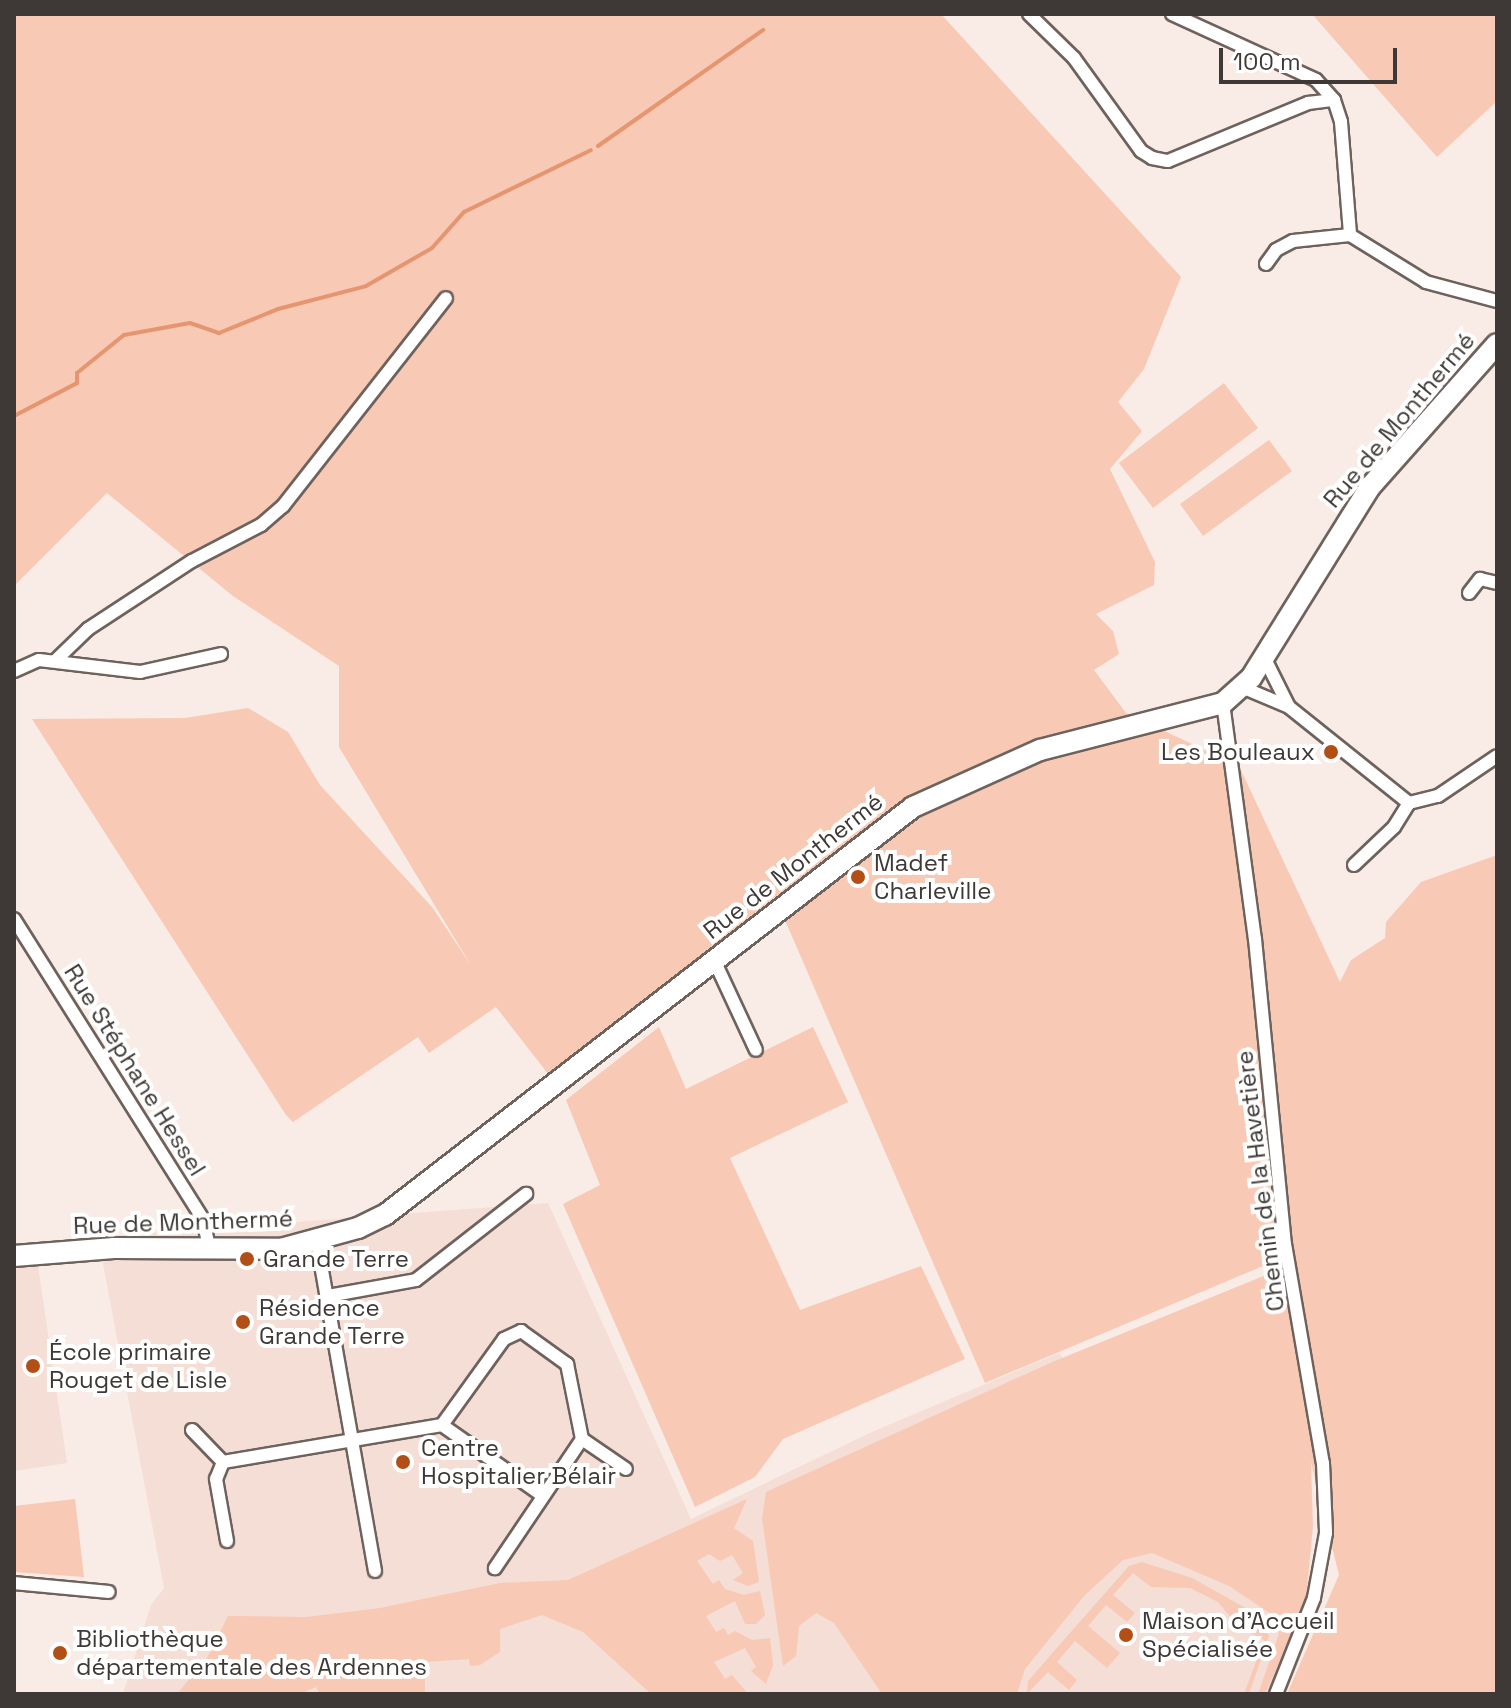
<!DOCTYPE html>
<meta charset="utf-8">
<style>
body{margin:0}
#map{position:relative;width:1511px;height:1708px;overflow:hidden;background:#f9ebe5;font-family:"Space Grotesk",sans-serif}
div>[style]{position:absolute}
[style*='--x']{left:calc(var(--x)*1px);top:calc(var(--y)*1px);width:calc(var(--w)*1px);rotate:calc(var(--a)*1deg)}
.built>*{inset:0;background:#f4ded5}
.green>*{inset:0;background:#f8c9b4}
.stream>*{height:4px;margin:-2px;padding:0 2px;transform-origin:2px;border-radius:2px;background:#e59570}
.roads{filter:drop-shadow(2px 0 #6e625d) drop-shadow(-2px 0 #6e625d) drop-shadow(0 2px #6e625d) drop-shadow(0 -2px #6e625d)}
.street>*{height:12px;margin:-6px;padding:0 6px;transform-origin:6px;border-radius:6px;background:#fff}
.primary>*{height:20px;margin:-10px;padding:0 10px;transform-origin:10px;border-radius:10px;background:#fff}
.dots>*{width:22px;height:22px;translate:-50% -50%;box-sizing:border-box;border:4px solid #fff;border-radius:50%}
span{translate:-50% -50%;white-space:nowrap;text-align:center;line-height:1.15;-webkit-text-stroke:8px #fff;paint-order:stroke}
.street-label{font-size:24px;color:#3e3936}
.poi-label{font-size:24px;color:#3e3936}
.right{translate:-100% -50%;text-align:right}
.left{translate:0 -50%;text-align:left}
.frame{position:absolute;inset:0;border:16px solid #3e3936;pointer-events:none}
.scale{position:absolute;left:1219px;top:48px;width:178px;height:36px;box-sizing:border-box;border:4px solid #3e3936;border-top:0;padding-left:10px;font-size:24px;line-height:28px;white-space:nowrap;color:#3e3936;-webkit-text-stroke:6px #fff;paint-order:stroke}
</style>
<div id="map">
<div class="built">
<div style="clip-path:polygon(548px 1203px,691px 1519px,872px 1432px,1059px 1353px,1301px 1637px,1272px 1694px,123px 1694px,151px 1605px,164px 1588px,98px 1237px)"></div>
<div style="clip-path:polygon(38px 1266px,67px 1463px,14px 1471px,14px 1269px)"></div>
</div>
<div class="green">
<div style="clip-path:polygon(14px 14px,941px 14px,1181px 277px,1144px 369px,1118px 402px,1142px 431px,1110px 469px,1155px 562px,1154px 585px,1096px 614px,1113px 631px,1119px 654px,1094px 670px,1126px 713px,1239px 766px,1340px 982px,1351px 960px,1385px 938px,1386px 922px,1421px 882px,1497px 855px,1497px 1694px,1287px 1694px,1339px 1575px,1311px 1462px,1313px 1526px,1306px 1601px,1265px 1694px,1258px 1694px,1279px 1634px,1271px 1614px,1229px 1586px,1152px 1553px,1123px 1560px,1084px 1596px,1025px 1669px,1017px 1694px,882px 1694px,834px 1623px,816px 1613px,799px 1626px,796px 1656px,783px 1666px,762px 1518px,766px 1492px,1050px 1363px,1266px 1275px,1263px 1266px,985px 1383px,775px 897px,549px 1075px,496px 1007px,429px 1053px,418px 1037px,293px 1122px,286px 1115px,32px 719px,185px 718px,248px 708px,288px 732px,320px 785px,432px 907px,472px 967px,339px 747px,339px 666px,233px 596px,107px 493px,14px 586px)"></div>
<div style="clip-path:polygon(1312px 14px,1497px 14px,1497px 101px,1437px 157px)"></div>
<div style="clip-path:polygon(1224px 383px,1258px 428px,1153px 508px,1119px 463px)"></div>
<div style="clip-path:polygon(1269px 440px,1292px 471px,1203px 536px,1180px 504px)"></div>
<div style="clip-path:polygon(659px 1027px,686px 1089px,813px 1027px,848px 1102px,730px 1158px,800px 1310px,921px 1266px,965px 1359px,783px 1439px,755px 1477px,695px 1507px,563px 1204px,600px 1185px,566px 1100px)"></div>
<div style="clip-path:polygon(75px 1499px,84px 1577px,14px 1572px,14px 1506px)"></div>
<div style="clip-path:polygon(747px 1499px,734px 1528px,753px 1541px,759px 1582px,748px 1586px,733px 1580px,743px 1573px,732px 1555px,720px 1561px,709px 1554px,697px 1561px,713px 1584px,719px 1580px,725px 1589px,744px 1595px,760px 1591px,765px 1615px,756px 1624px,745px 1624px,735px 1601px,706px 1616px,716px 1632px,724px 1628px,728px 1635px,735px 1631px,752px 1640px,770px 1638px,773px 1665px,766px 1684px,751px 1671px,756px 1667px,745px 1648px,714px 1662px,725px 1679px,732px 1675px,748px 1694px,651px 1694px,583px 1632px,542px 1615px,500px 1629px,500px 1652px,480px 1665px,470px 1666px,469px 1659px,425px 1662px,425px 1694px,320px 1694px,316px 1687px,300px 1694px,177px 1694px,207px 1658px,228px 1616px,306px 1617px,380px 1608px,500px 1583px,568px 1580px)"></div>
<div style="clip-path:polygon(1142px 1562px,1192px 1578px,1258px 1615px,1269px 1636px,1249px 1694px,1244px 1694px,1264px 1640px,1238px 1626px,1218px 1602px,1190px 1588px,1151px 1587px,1133px 1573px,1113px 1595px,1135px 1613px,1127px 1622px,1106px 1605px,1088px 1626px,1120px 1653px,1107px 1668px,1075px 1641px,1057px 1662px,1077px 1680px,1069px 1690px,1048px 1672px,1027px 1694px,1028px 1681px,1069px 1634px,1129px 1566px)"></div>
</div>
<div class="stream">
<div style="--x:598;--y:146;--w:202;--a:-35.1"></div>
<div style="--x:14;--y:416;--w:71;--a:-27.6"></div>
<div style="--x:77;--y:383;--w:10;--a:-90"></div>
<div style="--x:77;--y:373;--w:60;--a:-39"></div>
<div style="--x:124;--y:335;--w:67;--a:-10.3"></div>
<div style="--x:190;--y:323;--w:31;--a:19"></div>
<div style="--x:219;--y:333;--w:64;--a:-22.1"></div>
<div style="--x:278;--y:309;--w:91;--a:-14.6"></div>
<div style="--x:366;--y:286;--w:76;--a:-29.9"></div>
<div style="--x:432;--y:248;--w:48;--a:-48.4"></div>
<div style="--x:464;--y:212;--w:141;--a:-26"></div>
</div>
<div class="roads">
<div class="street">
<div style="--x:1029;--y:14;--w:63;--a:44.4"></div>
<div style="--x:1074;--y:58;--w:115;--a:54.2"></div>
<div style="--x:1141;--y:151;--w:13;--a:32"></div>
<div style="--x:1152;--y:158;--w:16;--a:11"></div>
<div style="--x:1168;--y:161;--w:152;--a:-22.5"></div>
<div style="--x:1308;--y:103;--w:26;--a:-7"></div>
<div style="--x:1172;--y:14;--w:158;--a:24.6"></div>
<div style="--x:1316;--y:80;--w:27;--a:48"></div>
<div style="--x:1334;--y:100;--w:23;--a:72"></div>
<div style="--x:1341;--y:122;--w:113;--a:85.4"></div>
<div style="--x:1350;--y:235;--w:89;--a:31.7"></div>
<div style="--x:1426;--y:282;--w:73;--a:15"></div>
<div style="--x:1266;--y:264;--w:17;--a:-54"></div>
<div style="--x:1276;--y:250;--w:19;--a:-28"></div>
<div style="--x:1293;--y:241;--w:57;--a:-6"></div>
<div style="--x:1469;--y:593;--w:18;--a:-52"></div>
<div style="--x:1480;--y:579;--w:17;--a:13"></div>
<div style="--x:1264;--y:657;--w:56;--a:63.4"></div>
<div style="--x:56;--y:660;--w:45;--a:-44.1"></div>
<div style="--x:88;--y:629;--w:124;--a:-33.2"></div>
<div style="--x:192;--y:561;--w:78;--a:-27.6"></div>
<div style="--x:261;--y:525;--w:29;--a:-41"></div>
<div style="--x:283;--y:506;--w:264;--a:-51.9"></div>
<div style="--x:14;--y:671;--w:27;--a:-24"></div>
<div style="--x:39;--y:660;--w:102;--a:6.8"></div>
<div style="--x:140;--y:672;--w:83;--a:-12.5"></div>
<div style="--x:1244;--y:688;--w:49;--a:22.9"></div>
<div style="--x:1289;--y:707;--w:154;--a:38.7"></div>
<div style="--x:1409;--y:803;--w:30;--a:-14"></div>
<div style="--x:1438;--y:796;--w:71;--a:-34.1"></div>
<div style="--x:1223;--y:703;--w:238;--a:82.3"></div>
<div style="--x:1255;--y:939;--w:306;--a:84.4"></div>
<div style="--x:1285;--y:1244;--w:222;--a:80.2"></div>
<div style="--x:1323;--y:1463;--w:70;--a:87.5"></div>
<div style="--x:1326;--y:1533;--w:66;--a:100.5"></div>
<div style="--x:1314;--y:1598;--w:103;--a:111.6"></div>
<div style="--x:1354;--y:865;--w:55;--a:-43.5"></div>
<div style="--x:1394;--y:827;--w:28;--a:-58"></div>
<div style="--x:14;--y:919;--w:355;--a:57.8"></div>
<div style="--x:203;--y:1219;--w:30;--a:78"></div>
<div style="--x:714;--y:960;--w:99;--a:65"></div>
<div style="--x:317;--y:1242;--w:334;--a:80"></div>
<div style="--x:328;--y:1296;--w:89;--a:-10.3"></div>
<div style="--x:416;--y:1280;--w:140;--a:-38"></div>
<div style="--x:442;--y:1425;--w:123;--a:35.1"></div>
<div style="--x:192;--y:1430;--w:45;--a:45.9"></div>
<div style="--x:223;--y:1462;--w:222;--a:-9.6"></div>
<div style="--x:442;--y:1425;--w:106;--a:-54.2"></div>
<div style="--x:504;--y:1339;--w:19;--a:-25"></div>
<div style="--x:521;--y:1331;--w:57;--a:35.7"></div>
<div style="--x:567;--y:1364;--w:76;--a:78.7"></div>
<div style="--x:582;--y:1439;--w:156;--a:124"></div>
<div style="--x:582;--y:1439;--w:53;--a:34.3"></div>
<div style="--x:223;--y:1462;--w:18;--a:112"></div>
<div style="--x:216;--y:1479;--w:63;--a:79.9"></div>
<div style="--x:14;--y:1583;--w:95;--a:5.4"></div>
</div>
<div class="primary">
<div style="--x:14;--y:1256;--w:100;--a:-4.6"></div>
<div style="--x:114;--y:1248;--w:167;--a:0.3"></div>
<div style="--x:281;--y:1249;--w:80;--a:-15.3"></div>
<div style="--x:358;--y:1228;--w:30;--a:-26"></div>
<div style="--x:385;--y:1215;--w:667;--a:-37.69"></div>
<div style="--x:913;--y:807;--w:139;--a:-24.2"></div>
<div style="--x:1040;--y:750;--w:189;--a:-14.4"></div>
<div style="--x:1223;--y:703;--w:38;--a:-42"></div>
<div style="--x:1251;--y:678;--w:225;--a:-58.1"></div>
<div style="--x:1370;--y:487;--w:191;--a:-48.4"></div>
</div>
</div>
<div class="dots">
<div style="left:1331px;top:752px;background:#b24f16"></div>
<div style="left:858px;top:877px;background:#b24f16"></div>
<div style="left:247px;top:1259px;background:#b24f16"></div>
<div style="left:243px;top:1322px;background:#b24f16"></div>
<div style="left:33px;top:1366px;background:#b24f16"></div>
<div style="left:403px;top:1462px;background:#b24f16"></div>
<div style="left:1126px;top:1635px;background:#b24f16"></div>
<div style="left:60px;top:1653px;background:#b24f16"></div>
</div>
<div class="street-label">
<span style="left:1399px;top:420px;rotate:-50deg">Rue de Monthermé</span>
<span style="left:793px;top:866px;rotate:-38deg">Rue de Monthermé</span>
<span style="left:135px;top:1070px;rotate:58deg">Rue Stéphane Hessel</span>
<span style="left:1260px;top:1181px;rotate:-97deg">Chemin de la Havetière</span>
<span style="left:183px;top:1222px;rotate:-2deg">Rue de Monthermé</span>
</div>
<div class="poi-label">
<span class="right" style="left:1315px;top:752px">Les Bouleaux</span>
<span class="left" style="left:874px;top:877px">Madef<br>Charleville</span>
<span class="left" style="left:263px;top:1259px">Grande Terre</span>
<span class="left" style="left:259px;top:1322px">Résidence<br>Grande Terre</span>
<span class="left" style="left:49px;top:1366px">École primaire<br>Rouget de Lisle</span>
<span class="left" style="left:421px;top:1462px">Centre<br>Hospitalier Bélair</span>
<span class="left" style="left:1142px;top:1635px">Maison d'Accueil<br>Spécialisée</span>
<span class="left" style="left:76px;top:1653px">Bibliothèque<br>départementale des Ardennes</span>
</div>
<div class="frame"></div>
<div class="scale">100 m</div>
</div>
